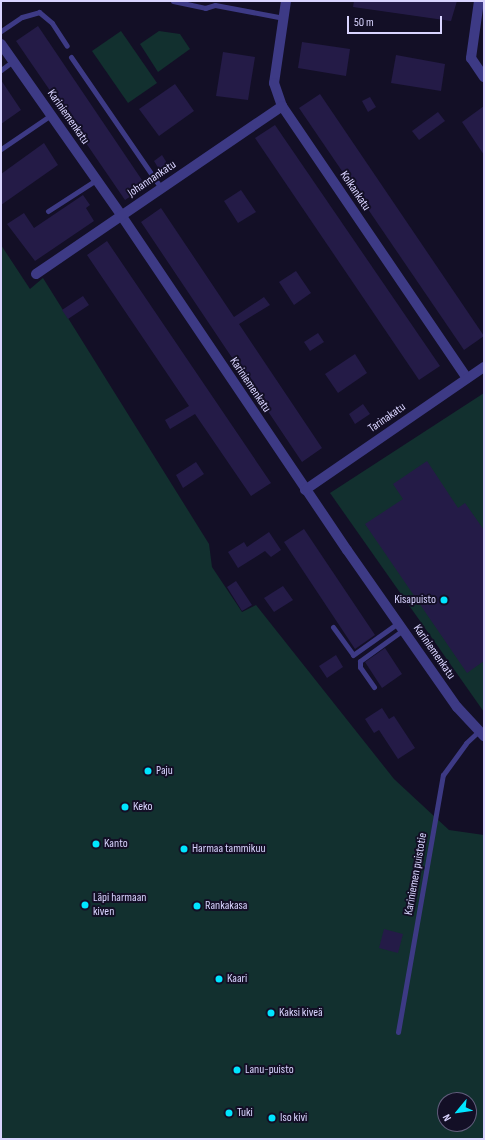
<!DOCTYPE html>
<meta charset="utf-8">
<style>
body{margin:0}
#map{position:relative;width:485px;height:1140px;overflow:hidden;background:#130f26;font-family:"Sofia Sans Condensed",sans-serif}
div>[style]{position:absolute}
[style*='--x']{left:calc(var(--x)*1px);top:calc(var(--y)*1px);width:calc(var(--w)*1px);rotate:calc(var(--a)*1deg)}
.green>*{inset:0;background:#12302f}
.building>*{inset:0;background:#241b47}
.service>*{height:5px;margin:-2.5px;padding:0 2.5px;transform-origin:2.5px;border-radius:2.5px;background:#3d3a85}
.minor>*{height:10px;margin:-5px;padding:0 5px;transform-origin:5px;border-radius:5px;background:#3d3a85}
.dots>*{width:11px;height:11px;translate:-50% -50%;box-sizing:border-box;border:2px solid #130f26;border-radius:50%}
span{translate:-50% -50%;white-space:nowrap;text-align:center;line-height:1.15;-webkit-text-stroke:4px #130f26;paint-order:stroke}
.street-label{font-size:12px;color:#d9d4ff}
.poi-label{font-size:12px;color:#d9d4ff}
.right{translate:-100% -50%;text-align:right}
.left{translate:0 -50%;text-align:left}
.frame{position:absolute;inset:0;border:2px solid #d9d4ff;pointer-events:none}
.north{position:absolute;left:437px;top:1092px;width:40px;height:40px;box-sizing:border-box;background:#130f26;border:1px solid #625e7d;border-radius:50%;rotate:241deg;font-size:11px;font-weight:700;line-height:16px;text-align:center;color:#d9d4ff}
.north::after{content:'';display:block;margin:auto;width:14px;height:18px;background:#00e5ff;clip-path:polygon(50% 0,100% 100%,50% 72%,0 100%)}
.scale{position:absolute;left:347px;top:16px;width:95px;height:18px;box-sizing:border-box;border:2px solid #d9d4ff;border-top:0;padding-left:5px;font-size:12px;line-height:14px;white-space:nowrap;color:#d9d4ff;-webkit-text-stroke:3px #130f26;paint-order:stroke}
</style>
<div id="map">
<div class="green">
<div style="clip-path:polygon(121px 31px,157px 83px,128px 103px,92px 51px)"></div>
<div style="clip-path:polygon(159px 31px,180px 34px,190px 49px,158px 72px,140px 44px)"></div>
<div style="clip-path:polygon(evenodd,1px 245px,30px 289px,43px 278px,209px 544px,212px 567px,242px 612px,256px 605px,394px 779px,449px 830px,484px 835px,484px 1139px,1px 1139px,1px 245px,445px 1100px,469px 1100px,469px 1124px,445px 1124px,445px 1100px)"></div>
<div style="clip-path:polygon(484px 393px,484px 712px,330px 493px)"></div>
</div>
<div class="building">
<div style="clip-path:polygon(354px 1px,457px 1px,451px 21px,353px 7px)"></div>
<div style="clip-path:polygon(38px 26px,146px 186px,125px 200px,16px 41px)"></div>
<div style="clip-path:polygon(302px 42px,350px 49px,346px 76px,298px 68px)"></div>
<div style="clip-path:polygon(223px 52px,255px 57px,248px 100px,216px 96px)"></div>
<div style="clip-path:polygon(396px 55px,445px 64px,441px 91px,391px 83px)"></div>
<div style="clip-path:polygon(1px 80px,21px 110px,1px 124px)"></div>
<div style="clip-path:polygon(175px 84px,194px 111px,159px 136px,139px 109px)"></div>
<div style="clip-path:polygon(320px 94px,484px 336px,464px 350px,299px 108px)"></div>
<div style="clip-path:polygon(370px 97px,376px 107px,368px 112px,362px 101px)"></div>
<div style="clip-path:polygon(484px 106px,484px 155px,462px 122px)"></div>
<div style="clip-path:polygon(438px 112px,445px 121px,419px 140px,412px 131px)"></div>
<div style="clip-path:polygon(275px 125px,440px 366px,419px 380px,255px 138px)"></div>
<div style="clip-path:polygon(44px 143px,58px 165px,1px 205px,1px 174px)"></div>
<div style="clip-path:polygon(162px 155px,170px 168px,162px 174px,154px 161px)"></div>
<div style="clip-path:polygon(241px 190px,256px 212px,238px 223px,224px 201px)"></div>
<div style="clip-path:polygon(83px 195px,90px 205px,86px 208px,94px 221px,35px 261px,7px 224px,24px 213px,34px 228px)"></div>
<div style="clip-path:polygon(161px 208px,234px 317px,264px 297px,270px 305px,239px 324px,322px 448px,302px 462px,141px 222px)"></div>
<div style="clip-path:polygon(107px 241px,271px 483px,251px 496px,195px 414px,170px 429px,165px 420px,189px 406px,87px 255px)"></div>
<div style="clip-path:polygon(296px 271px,311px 293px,294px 305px,279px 282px)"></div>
<div style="clip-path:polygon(83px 296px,89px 305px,68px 319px,62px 310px)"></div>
<div style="clip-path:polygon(318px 333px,324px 342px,310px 351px,304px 342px)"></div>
<div style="clip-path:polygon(355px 354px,367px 373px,338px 393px,325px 374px)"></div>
<div style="clip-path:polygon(363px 404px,370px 414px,355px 424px,349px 414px)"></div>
<div style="clip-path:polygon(427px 461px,458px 508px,465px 503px,484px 530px,484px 661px,467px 673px,365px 524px,403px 499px,393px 484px)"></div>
<div style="clip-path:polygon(196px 462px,204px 474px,183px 488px,176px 475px)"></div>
<div style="clip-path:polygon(304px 529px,375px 635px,355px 649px,284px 542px)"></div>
<div style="clip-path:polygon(269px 532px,281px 550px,271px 557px,265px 551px,238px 568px,228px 552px,244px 542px,247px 547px)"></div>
<div style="clip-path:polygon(236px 581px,252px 605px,242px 611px,227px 587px)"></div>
<div style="clip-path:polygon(283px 586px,293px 600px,274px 612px,264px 598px)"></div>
<div style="clip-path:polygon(385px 648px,402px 674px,382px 688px,365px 662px)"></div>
<div style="clip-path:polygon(336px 655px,343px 667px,327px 678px,319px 666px)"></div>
<div style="clip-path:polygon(382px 708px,389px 719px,394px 716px,415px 748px,398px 759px,379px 730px,374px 733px,365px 719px)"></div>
<div style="clip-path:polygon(384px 929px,403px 934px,398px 953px,379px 948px)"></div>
</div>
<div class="service">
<div style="--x:173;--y:1;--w:33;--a:12"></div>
<div style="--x:205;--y:8;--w:10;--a:-17"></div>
<div style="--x:215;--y:5;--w:70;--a:10.7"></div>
<div style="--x:1;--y:31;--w:25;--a:-34"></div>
<div style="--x:22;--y:17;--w:18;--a:-16"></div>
<div style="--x:39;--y:12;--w:17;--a:40"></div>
<div style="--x:52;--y:23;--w:27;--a:57"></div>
<div style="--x:71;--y:57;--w:159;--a:55.5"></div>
<div style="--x:1;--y:70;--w:15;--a:-37"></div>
<div style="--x:1;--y:149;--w:60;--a:-34.2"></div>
<div style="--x:48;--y:211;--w:57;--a:-32.9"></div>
<div style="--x:333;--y:627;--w:34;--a:54"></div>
<div style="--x:353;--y:655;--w:55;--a:-35.4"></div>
<div style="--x:374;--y:687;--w:24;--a:-125"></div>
<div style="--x:360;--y:667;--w:6;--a:-90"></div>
<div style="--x:360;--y:661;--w:53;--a:-35.8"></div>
<div style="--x:398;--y:1032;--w:261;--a:-80.1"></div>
<div style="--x:443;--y:775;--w:39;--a:-54"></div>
<div style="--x:466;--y:743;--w:18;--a:-43"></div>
</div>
<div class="minor">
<div style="--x:286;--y:1;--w:83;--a:98.3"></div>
<div style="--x:274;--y:83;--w:24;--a:71"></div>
<div style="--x:282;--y:106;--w:329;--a:55.8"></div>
<div style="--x:479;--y:1;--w:58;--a:98"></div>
<div style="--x:471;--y:58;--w:23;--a:56"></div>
<div style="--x:1;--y:44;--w:209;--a:54.9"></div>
<div style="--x:121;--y:215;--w:404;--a:56"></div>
<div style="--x:347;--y:550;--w:192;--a:55"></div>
<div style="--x:457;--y:707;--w:40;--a:47"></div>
<div style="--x:36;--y:274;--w:298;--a:-34.3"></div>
<div style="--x:305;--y:490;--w:217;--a:-34.5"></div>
</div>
<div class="dots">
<div style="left:444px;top:600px;background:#00e5ff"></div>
<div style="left:148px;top:771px;background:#00e5ff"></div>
<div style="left:125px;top:807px;background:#00e5ff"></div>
<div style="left:96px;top:844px;background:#00e5ff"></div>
<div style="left:184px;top:849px;background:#00e5ff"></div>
<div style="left:85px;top:905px;background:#00e5ff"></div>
<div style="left:197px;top:906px;background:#00e5ff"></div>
<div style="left:219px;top:979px;background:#00e5ff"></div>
<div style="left:271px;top:1013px;background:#00e5ff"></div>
<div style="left:237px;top:1070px;background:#00e5ff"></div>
<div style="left:229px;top:1113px;background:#00e5ff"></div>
<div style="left:272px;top:1118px;background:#00e5ff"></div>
</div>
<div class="street-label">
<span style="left:68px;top:117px;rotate:55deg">Kariniemenkatu</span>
<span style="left:152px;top:179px;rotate:-34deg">Johannankatu</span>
<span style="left:355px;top:191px;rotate:56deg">Kolkankatu</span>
<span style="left:250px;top:385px;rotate:56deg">Kariniemenkatu</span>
<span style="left:387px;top:418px;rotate:-35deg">Tarinakatu</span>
<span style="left:434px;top:652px;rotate:55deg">Kariniemenkatu</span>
<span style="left:416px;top:874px;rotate:-80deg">Kariniemen puistotie</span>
</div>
<div class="poi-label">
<span class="right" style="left:436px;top:600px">Kisapuisto</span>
<span class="left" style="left:156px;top:771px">Paju</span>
<span class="left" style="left:133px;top:807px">Keko</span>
<span class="left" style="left:104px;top:844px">Kanto</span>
<span class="left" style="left:192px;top:849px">Harmaa tammikuu</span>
<span class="left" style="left:93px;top:905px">Läpi harmaan<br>kiven</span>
<span class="left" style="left:205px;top:906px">Rankakasa</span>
<span class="left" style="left:227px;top:979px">Kaari</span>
<span class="left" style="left:279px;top:1013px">Kaksi kiveä</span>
<span class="left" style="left:245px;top:1070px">Lanu-puisto</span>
<span class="left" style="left:237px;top:1113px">Tuki</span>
<span class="left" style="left:280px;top:1118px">Iso kivi</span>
</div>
<div class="frame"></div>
<div class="north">N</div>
<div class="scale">50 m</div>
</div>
